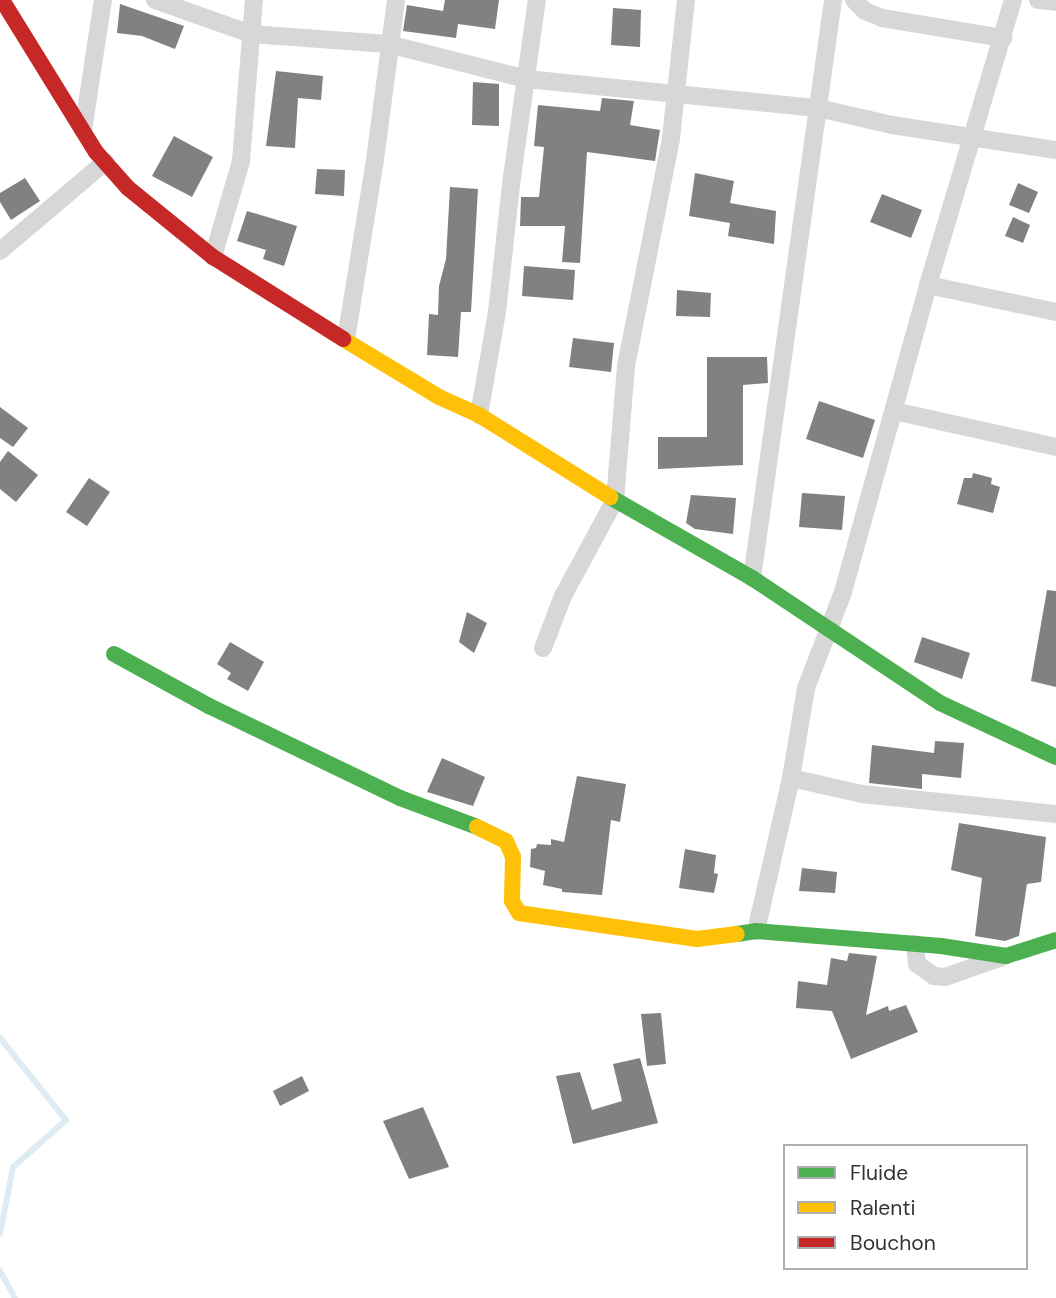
<!DOCTYPE html>
<style>
body{margin:0}
#map{position:relative;width:1056px;height:1298px;overflow:hidden;background:#fff;font-family:"DM Sans",sans-serif}
div>[style]{position:absolute}
[style*='--x']{left:calc(var(--x)*1px);top:calc(var(--y)*1px);width:calc(var(--w)*1px);rotate:calc(var(--a)*1deg)}
.stream>*{height:6px;margin:-3px;padding:0 3px;transform-origin:3px;border-radius:3px;background:#ddebf3}
.building>*{inset:0;background:#818181}
.street>*{height:18px;margin:-9px;padding:0 9px;transform-origin:9px;border-radius:9px;background:#d7d7d7}
.fast>*{height:16px;margin:-8px;padding:0 8px;transform-origin:8px;border-radius:8px;background:#4caf50}
.slow>*{height:16px;margin:-8px;padding:0 8px;transform-origin:8px;border-radius:8px;background:#ffc107}
.jam>*{height:16px;margin:-8px;padding:0 8px;transform-origin:8px;border-radius:8px;background:#c62828}
span{translate:-50% -50%;white-space:nowrap;text-align:center;line-height:1.15;-webkit-text-stroke:7px #fff;paint-order:stroke}
.legend{position:absolute;left:783px;top:1144px;width:245px;height:126px;box-sizing:border-box;background:#fff;border:2px solid #adadad;margin:0;padding:9px 12px;list-style:none;font-size:21px;color:#333}
.legend li{display:flex;align-items:center;gap:14px;height:35px}
.legend b{width:35px;border:2px solid #adadad}
</style>
<div id="map">
<div class="stream">
<div style="--x:0;--y:1038;--w:105;--a:51.2"></div>
<div style="--x:66;--y:1120;--w:71;--a:138.4"></div>
<div style="--x:13;--y:1167;--w:68;--a:101"></div>
<div style="--x:0;--y:1271;--w:31;--a:61"></div>
</div>
<div class="building">
<div style="clip-path:polygon(445px 0,499px 0,495px 29px,458px 24px,456px 38px,403px 31px,407px 5px,443px 11px)"></div>
<div style="clip-path:polygon(120px 4px,184px 26px,175px 49px,142px 36px,117px 33px)"></div>
<div style="clip-path:polygon(613px 8px,641px 10px,640px 47px,611px 45px)"></div>
<div style="clip-path:polygon(276px 71px,323px 76px,321px 100px,298px 98px,295px 148px,266px 146px)"></div>
<div style="clip-path:polygon(473px 82px,499px 84px,499px 126px,472px 125px)"></div>
<div style="clip-path:polygon(602px 98px,634px 101px,630px 125px,660px 130px,655px 161px,587px 152px,580px 263px,562px 262px,565px 226px,520px 226px,521px 197px,539px 197px,544px 147px,534px 146px,538px 105px,600px 111px)"></div>
<div style="clip-path:polygon(174px 136px,213px 157px,192px 197px,152px 176px)"></div>
<div style="clip-path:polygon(317px 169px,345px 170px,344px 196px,315px 194px)"></div>
<div style="clip-path:polygon(695px 173px,734px 181px,730px 203px,776px 211px,774px 244px,728px 236px,730px 223px,689px 216px)"></div>
<div style="clip-path:polygon(25px 178px,40px 201px,11px 220px,0 202px,0 193px)"></div>
<div style="clip-path:polygon(1018px 183px,1038px 192px,1029px 213px,1009px 205px)"></div>
<div style="clip-path:polygon(450px 187px,478px 189px,471px 312px,461px 312px,458px 357px,427px 355px,429px 314px,438px 315px,439px 286px,446px 259px)"></div>
<div style="clip-path:polygon(882px 194px,922px 210px,911px 238px,870px 222px)"></div>
<div style="clip-path:polygon(247px 211px,297px 226px,284px 266px,263px 259px,266px 250px,237px 241px)"></div>
<div style="clip-path:polygon(1013px 217px,1030px 225px,1023px 243px,1005px 236px)"></div>
<div style="clip-path:polygon(524px 266px,575px 270px,573px 300px,522px 296px)"></div>
<div style="clip-path:polygon(677px 290px,711px 293px,710px 317px,676px 316px)"></div>
<div style="clip-path:polygon(573px 338px,614px 343px,611px 372px,569px 367px)"></div>
<div style="clip-path:polygon(707px 357px,767px 357px,768px 383px,743px 385px,743px 465px,658px 469px,658px 437px,707px 437px)"></div>
<div style="clip-path:polygon(819px 401px,875px 420px,863px 458px,806px 439px)"></div>
<div style="clip-path:polygon(0 407px,28px 428px,13px 447px,0 438px)"></div>
<div style="clip-path:polygon(8px 451px,38px 475px,16px 502px,0 489px,0 462px)"></div>
<div style="clip-path:polygon(973px 473px,992px 478px,991px 484px,1000px 487px,993px 513px,957px 504px,964px 478px,972px 478px)"></div>
<div style="clip-path:polygon(89px 478px,110px 492px,87px 526px,66px 512px)"></div>
<div style="clip-path:polygon(802px 493px,845px 496px,842px 530px,799px 527px)"></div>
<div style="clip-path:polygon(691px 495px,736px 498px,733px 534px,695px 529px,686px 523px)"></div>
<div style="clip-path:polygon(1047px 590px,1056px 591px,1056px 687px,1031px 681px)"></div>
<div style="clip-path:polygon(467px 612px,487px 623px,474px 653px,459px 642px)"></div>
<div style="clip-path:polygon(922px 637px,970px 653px,962px 679px,914px 662px)"></div>
<div style="clip-path:polygon(230px 642px,264px 662px,248px 691px,227px 679px,231px 673px,217px 664px)"></div>
<div style="clip-path:polygon(935px 741px,964px 743px,961px 778px,922px 774px,922px 789px,869px 783px,872px 745px,934px 753px)"></div>
<div style="clip-path:polygon(442px 758px,485px 777px,473px 806px,427px 792px)"></div>
<div style="clip-path:polygon(577px 776px,626px 784px,620px 822px,611px 820px,602px 895px,562px 892px,562px 889px,543px 885px,545px 871px,530px 867px,531px 849px,536px 848px,537px 844px,551px 845px,551px 839px,564px 842px)"></div>
<div style="clip-path:polygon(959px 823px,1046px 837px,1041px 882px,1027px 884px,1019px 936px,1005px 941px,975px 936px,982px 878px,951px 870px)"></div>
<div style="clip-path:polygon(685px 849px,716px 855px,714px 873px,718px 874px,714px 893px,679px 888px)"></div>
<div style="clip-path:polygon(802px 868px,837px 872px,835px 893px,799px 891px)"></div>
<div style="clip-path:polygon(849px 953px,877px 956px,866px 1015px,888px 1006px,889px 1011px,906px 1005px,918px 1032px,851px 1059px,832px 1011px,796px 1008px,798px 981px,827px 985px,831px 958px,847px 961px)"></div>
<div style="clip-path:polygon(661px 1013px,666px 1064px,647px 1066px,641px 1014px)"></div>
<div style="clip-path:polygon(640px 1058px,658px 1123px,573px 1144px,556px 1076px,580px 1072px,592px 1110px,622px 1101px,613px 1064px)"></div>
<div style="clip-path:polygon(302px 1076px,309px 1091px,280px 1106px,273px 1091px)"></div>
<div style="clip-path:polygon(423px 1107px,449px 1167px,409px 1179px,383px 1121px)"></div>
</div>
<div class="street">
<div style="--x:155;--y:0;--w:102;--a:19.5"></div>
<div style="--x:251;--y:34;--w:137;--a:4.2"></div>
<div style="--x:388;--y:44;--w:142;--a:14.2"></div>
<div style="--x:526;--y:79;--w:293;--a:5.7"></div>
<div style="--x:818;--y:108;--w:76;--a:12.9"></div>
<div style="--x:892;--y:125;--w:166;--a:8.7"></div>
<div style="--x:854;--y:0;--w:16;--a:45"></div>
<div style="--x:865;--y:11;--w:18;--a:22"></div>
<div style="--x:882;--y:18;--w:123;--a:9.4"></div>
<div style="--x:1038;--y:0;--w:18;--a:6"></div>
<div style="--x:83;--y:130;--w:132;--a:-81.3"></div>
<div style="--x:0;--y:251;--w:138;--a:-40.3"></div>
<div style="--x:213;--y:257;--w:100;--a:-73.7"></div>
<div style="--x:241;--y:161;--w:162;--a:-85.4"></div>
<div style="--x:928;--y:285;--w:131;--a:11.9"></div>
<div style="--x:346;--y:339;--w:181;--a:-80.8"></div>
<div style="--x:375;--y:160;--w:161;--a:-82.5"></div>
<div style="--x:894;--y:411;--w:166;--a:12.5"></div>
<div style="--x:479;--y:415;--w:105;--a:-80.1"></div>
<div style="--x:497;--y:312;--w:136;--a:-83.7"></div>
<div style="--x:512;--y:177;--w:179;--a:-82"></div>
<div style="--x:752;--y:578;--w:584;--a:-82.02"></div>
<div style="--x:543;--y:648;--w:56;--a:-69"></div>
<div style="--x:563;--y:596;--w:109;--a:-61.6"></div>
<div style="--x:615;--y:500;--w:134;--a:-85.3"></div>
<div style="--x:626;--y:366;--w:232;--a:-78.8"></div>
<div style="--x:671;--y:138;--w:139;--a:-83.8"></div>
<div style="--x:791;--y:778;--w:73;--a:12.7"></div>
<div style="--x:862;--y:794;--w:195;--a:5.9"></div>
<div style="--x:756;--y:931;--w:157;--a:-77.1"></div>
<div style="--x:791;--y:778;--w:91;--a:-80.5"></div>
<div style="--x:806;--y:688;--w:103;--a:-68.9"></div>
<div style="--x:843;--y:592;--w:319;--a:-74.5"></div>
<div style="--x:928;--y:285;--w:297;--a:-73.4"></div>
<div style="--x:915;--y:944;--w:20;--a:84"></div>
<div style="--x:917;--y:964;--w:21;--a:35"></div>
<div style="--x:934;--y:976;--w:11;--a:5"></div>
<div style="--x:945;--y:977;--w:60;--a:-19.3"></div>
</div>
<div class="fast">
<div style="--x:610;--y:497;--w:163;--a:29.7"></div>
<div style="--x:752;--y:578;--w:226;--a:33.6"></div>
<div style="--x:940;--y:703;--w:128;--a:25"></div>
<div style="--x:114;--y:654;--w:108;--a:28.7"></div>
<div style="--x:209;--y:706;--w:212;--a:25.7"></div>
<div style="--x:400;--y:798;--w:82;--a:20.6"></div>
<div style="--x:737;--y:934;--w:19;--a:-9"></div>
<div style="--x:756;--y:931;--w:186;--a:4.6"></div>
<div style="--x:941;--y:946;--w:66;--a:8.7"></div>
<div style="--x:1006;--y:956;--w:52;--a:-17.7"></div>
</div>
<div class="slow">
<div style="--x:343;--y:339;--w:112;--a:31.1"></div>
<div style="--x:439;--y:397;--w:44;--a:24.2"></div>
<div style="--x:479;--y:415;--w:155;--a:32"></div>
<div style="--x:477;--y:827;--w:32;--a:26"></div>
<div style="--x:506;--y:841;--w:17;--a:66"></div>
<div style="--x:513;--y:857;--w:44;--a:91.3"></div>
<div style="--x:512;--y:901;--w:14;--a:60"></div>
<div style="--x:519;--y:913;--w:180;--a:8.3"></div>
<div style="--x:697;--y:939;--w:40;--a:-7.1"></div>
</div>
<div class="jam">
<div style="--x:2;--y:0;--w:179;--a:58.3"></div>
<div style="--x:96;--y:152;--w:48;--a:48.4"></div>
<div style="--x:128;--y:188;--w:109;--a:39.1"></div>
<div style="--x:213;--y:257;--w:154;--a:32.2"></div>
</div>
<ul class="legend">
<li><b style="height:9px;background:#4caf50"></b>Fluide</li>
<li><b style="height:9px;background:#ffc107"></b>Ralenti</li>
<li><b style="height:9px;background:#c62828"></b>Bouchon</li>
</ul>
</div>
